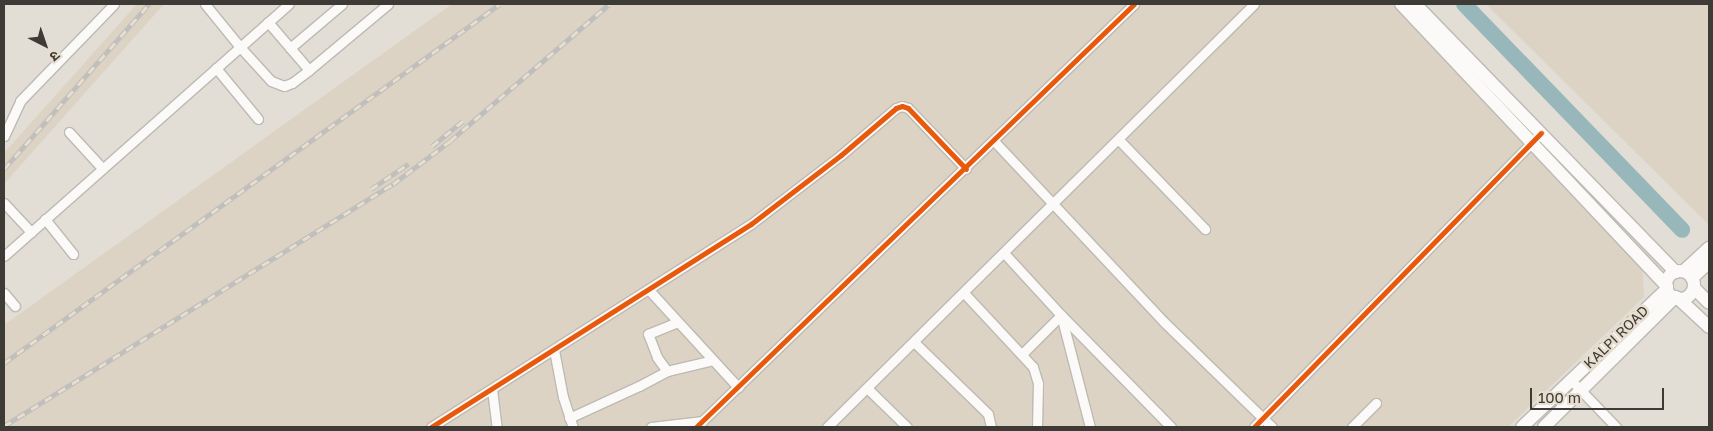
<!DOCTYPE html>
<meta charset="utf-8">
<style>
body{margin:0}
#map{position:relative;width:1713px;height:431px;overflow:hidden;background:#e2ddd5;font-family:"Golos Text","Noto Sans Devanagari",sans-serif}
div>[style]{position:absolute}
[style*='--x']{left:calc(var(--x)*1px);top:calc(var(--y)*1px);width:calc(var(--w)*1px);rotate:calc(var(--a)*1deg)}
.built>*{inset:0;background:#dcd3c4}
.river>*{height:16px;margin:-8px;padding:0 8px;transform-origin:8px;border-radius:8px;background:#98b7bb}
.roads{filter:drop-shadow(1px 0 #bdbab3) drop-shadow(-1px 0 #bdbab3) drop-shadow(0 1px #bdbab3) drop-shadow(0 -1px #bdbab3)}
.street>*{height:9px;margin:-4.5px;padding:0 4.5px;transform-origin:4.5px;border-radius:4.5px;background:#fbfaf9}
.secondary>*{height:12px;margin:-6px;padding:0 6px;transform-origin:6px;border-radius:6px;background:#fbfaf9}
.secondary>.ring{margin:-6px;padding:0;box-sizing:content-box;background:none;border:12px solid #fbfaf9;border-radius:50%}
.rail>*{height:4.5px;margin-top:-2.25px;transform-origin:0;background:repeating-linear-gradient(90deg,#e7ded0 0 8px,#bfbebc 0 16px);box-sizing:border-box;border-block:1px solid #bfbebc}
.cycleway>*{height:5px;margin:-2.5px;padding:0 2.5px;transform-origin:2.5px;border-radius:2.5px;background:#e8590c}
span{translate:-50% -50%;white-space:nowrap;text-align:center;line-height:1.15;-webkit-text-stroke:5px #e7ded0;paint-order:stroke}
.street-label{font-size:14px;color:#3e3a35}
.frame{position:absolute;inset:0;border:5px solid #3e3a35;pointer-events:none}
.north{position:absolute;left:20px;top:20px;width:50px;height:50px;-webkit-text-stroke:4px #e7ded0;paint-order:stroke;rotate:139deg;font-size:14px;font-weight:700;line-height:20px;text-align:center;color:#3e3a35}
.north::after{content:'';display:block;margin:auto;width:18px;height:22px;background:#3e3a35;clip-path:polygon(50% 0,100% 100%,50% 72%,0 100%)}
.scale{position:absolute;left:1530px;top:388px;width:134px;height:22px;box-sizing:border-box;border:2px solid #3e3a35;border-top:0;padding-left:6px;font-size:15px;line-height:18px;white-space:nowrap;color:#3e3a35;-webkit-text-stroke:4px #e7ded0;paint-order:stroke}
</style>
<div id="map">
<div class="built">
<div style="clip-path:polygon(137px 4px,164px 4px,4px 184px,4px 153px)"></div>
<div style="clip-path:polygon(452px 4px,1397px 4px,1642px 261px,1644px 297px,1508px 427px,4px 427px,4px 325px)"></div>
<div style="clip-path:polygon(1486px 4px,1709px 4px,1709px 225px)"></div>
</div>
<div class="river">
<div style="--x:1464;--y:4;--w:314;--a:46"></div>
</div>
<div class="roads">
<div class="street">
<div style="--x:205;--y:4;--w:55;--a:50.9"></div>
<div style="--x:240;--y:47;--w:46;--a:47.6"></div>
<div style="--x:271;--y:81;--w:14;--a:21"></div>
<div style="--x:284;--y:86;--w:9;--a:-21"></div>
<div style="--x:292;--y:83;--w:21;--a:-37"></div>
<div style="--x:309;--y:70;--w:103;--a:-39.9"></div>
<div style="--x:268;--y:22;--w:63;--a:49.5"></div>
<div style="--x:290;--y:48;--w:68;--a:-40.2"></div>
<div style="--x:216;--y:68;--w:66;--a:50.5"></div>
<div style="--x:69;--y:132;--w:49;--a:47.5"></div>
<div style="--x:4;--y:136;--w:38;--a:-65"></div>
<div style="--x:20;--y:101;--w:135;--a:-45.9"></div>
<div style="--x:1119;--y:140;--w:124;--a:46"></div>
<div style="--x:994;--y:141;--w:248;--a:46.8"></div>
<div style="--x:1164;--y:322;--w:151;--a:44.2"></div>
<div style="--x:4;--y:203;--w:40;--a:47"></div>
<div style="--x:45;--y:219;--w:45;--a:51.3"></div>
<div style="--x:1004;--y:253;--w:84;--a:47.4"></div>
<div style="--x:1061;--y:315;--w:157;--a:45.5"></div>
<div style="--x:4;--y:256;--w:380;--a:-41.5"></div>
<div style="--x:649;--y:290;--w:132;--a:47.5"></div>
<div style="--x:4;--y:293;--w:17;--a:50"></div>
<div style="--x:964;--y:293;--w:101;--a:47"></div>
<div style="--x:1033;--y:367;--w:17;--a:73"></div>
<div style="--x:1038;--y:383;--w:44;--a:91.3"></div>
<div style="--x:914;--y:342;--w:103;--a:44.2"></div>
<div style="--x:988;--y:414;--w:13;--a:77"></div>
<div style="--x:554;--y:350;--w:48;--a:79.2"></div>
<div style="--x:563;--y:397;--w:32;--a:72"></div>
<div style="--x:1023;--y:353;--w:54;--a:-45"></div>
<div style="--x:1061;--y:315;--w:116;--a:75.5"></div>
<div style="--x:667;--y:371;--w:17;--a:-126"></div>
<div style="--x:657;--y:357;--w:25;--a:-111"></div>
<div style="--x:648;--y:334;--w:32;--a:-22"></div>
<div style="--x:1571;--y:380;--w:65;--a:46.2"></div>
<div style="--x:867;--y:388;--w:56;--a:44.3"></div>
<div style="--x:492;--y:389;--w:38;--a:83"></div>
<div style="--x:569;--y:418;--w:77;--a:-24.6"></div>
<div style="--x:639;--y:386;--w:32;--a:-28"></div>
<div style="--x:667;--y:371;--w:47;--a:-13.4"></div>
<div style="--x:431;--y:427;--w:379;--a:-32.4"></div>
<div style="--x:751;--y:224;--w:113;--a:-37.5"></div>
<div style="--x:841;--y:155;--w:72;--a:-40.5"></div>
<div style="--x:896;--y:108;--w:6;--a:-18"></div>
<div style="--x:902;--y:106;--w:6;--a:18"></div>
<div style="--x:908;--y:108;--w:84;--a:46.4"></div>
<div style="--x:651;--y:427;--w:52;--a:-6.6"></div>
<div style="--x:696;--y:427;--w:609;--a:-44"></div>
<div style="--x:827;--y:427;--w:601;--a:-44.73"></div>
<div style="--x:1254;--y:427;--w:404;--a:-45.7"></div>
<div style="--x:1352;--y:427;--w:34;--a:-45"></div>
</div>
<div class="secondary">
<div style="--x:1401;--y:4;--w:388;--a:46.7"></div>
<div style="--x:1415;--y:4;--w:374;--a:45.8"></div>
<div style="--x:1684;--y:271;--w:34;--a:-43"></div>
<div class="ring" style="left:1666px;top:271px;width:16px;height:16px"></div>
<div style="--x:1692;--y:278;--w:23;--a:-43"></div>
<div style="--x:1694;--y:288;--w:21;--a:45"></div>
<div style="--x:1678;--y:298;--w:42;--a:43.1"></div>
<div style="--x:1522;--y:427;--w:200;--a:-43.6"></div>
<div style="--x:1544;--y:427;--w:185;--a:-44.8"></div>
</div>
</div>
<div class="rail">
<div style="--x:432;--y:146;--w:40;--a:-39"></div>
<div style="--x:4;--y:169;--w:220;--a:-48.7"></div>
<div style="--x:371;--y:189;--w:45;--a:-34"></div>
<div style="--x:4;--y:363;--w:612;--a:-35.9"></div>
<div style="--x:4;--y:426;--w:458;--a:-31.9"></div>
<div style="--x:393;--y:184;--w:71;--a:-37"></div>
<div style="--x:450;--y:141;--w:210;--a:-40.7"></div>
</div>
<div class="cycleway">
<div style="--x:431;--y:427;--w:379;--a:-32.4"></div>
<div style="--x:751;--y:224;--w:113;--a:-37.5"></div>
<div style="--x:841;--y:155;--w:72;--a:-40.5"></div>
<div style="--x:896;--y:108;--w:6;--a:-18"></div>
<div style="--x:902;--y:106;--w:6;--a:18"></div>
<div style="--x:908;--y:108;--w:84;--a:46.4"></div>
<div style="--x:696;--y:427;--w:609;--a:-44"></div>
<div style="--x:1254;--y:427;--w:411;--a:-45.7"></div>
</div>
<div class="street-label">
<span style="left:1616px;top:337px;rotate:-44deg">KALPI ROAD</span>
</div>
<div class="frame"></div>
<div class="north">उ</div>
<div class="scale">100 m</div>
</div>
